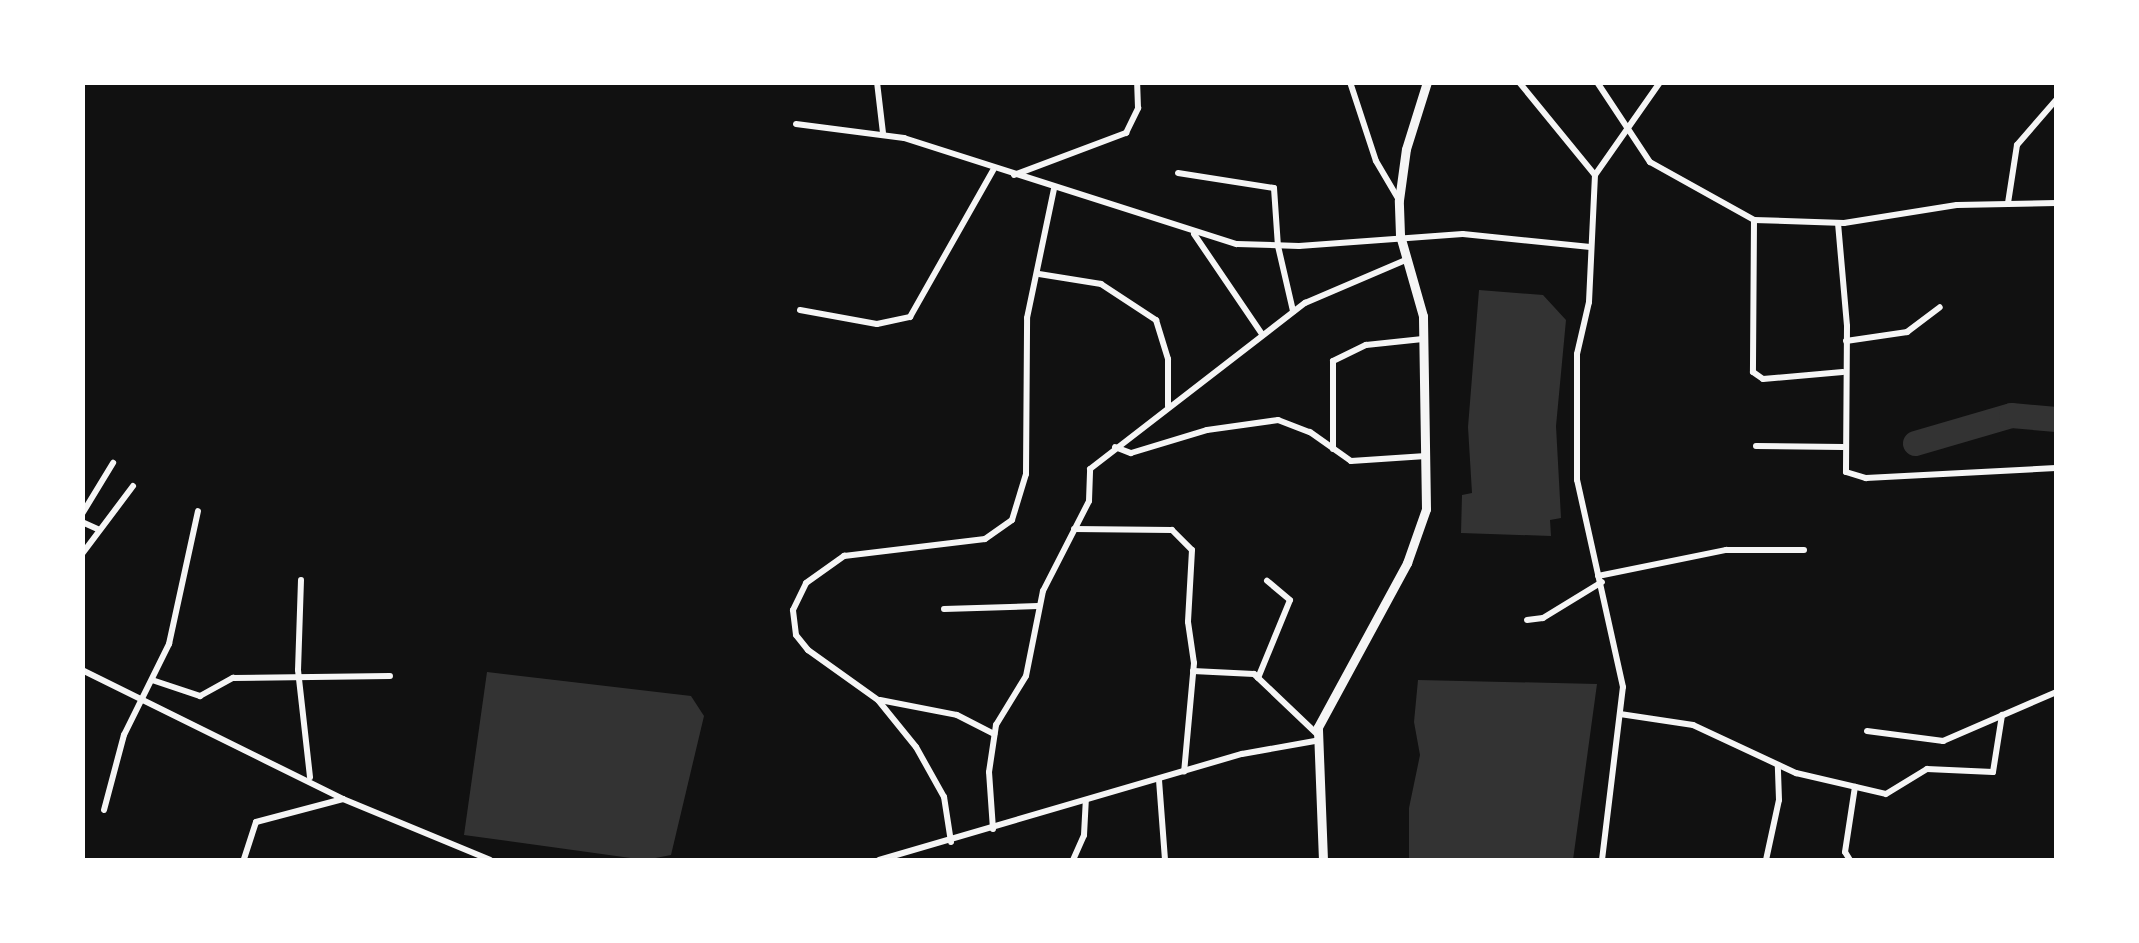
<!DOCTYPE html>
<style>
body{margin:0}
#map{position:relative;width:2139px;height:943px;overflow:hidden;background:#111;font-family:"Titillium Web",sans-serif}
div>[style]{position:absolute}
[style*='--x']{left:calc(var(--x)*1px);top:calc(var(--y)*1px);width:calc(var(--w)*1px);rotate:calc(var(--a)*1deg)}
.water>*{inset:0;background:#333}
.river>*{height:25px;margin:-12.5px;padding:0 12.5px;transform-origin:12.5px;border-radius:12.5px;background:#333}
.minor>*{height:6px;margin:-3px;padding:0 3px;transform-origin:3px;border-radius:3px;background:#f5f5f5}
.tertiary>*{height:9px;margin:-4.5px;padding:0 4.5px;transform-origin:4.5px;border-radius:4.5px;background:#f5f5f5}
span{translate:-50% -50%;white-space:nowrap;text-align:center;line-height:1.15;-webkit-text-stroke:8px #fff;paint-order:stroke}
.frame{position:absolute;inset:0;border:85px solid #fff;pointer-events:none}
</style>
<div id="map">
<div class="water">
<div style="clip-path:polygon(1479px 290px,1543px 295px,1566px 320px,1556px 426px,1561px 518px,1550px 520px,1551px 536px,1461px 533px,1462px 495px,1472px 493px,1468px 427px)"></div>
<div style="clip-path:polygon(487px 672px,691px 696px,704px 716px,671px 855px,645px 860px,464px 835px)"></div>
<div style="clip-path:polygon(1418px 680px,1597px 684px,1573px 860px,1409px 860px,1409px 808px,1420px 755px,1414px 722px)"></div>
</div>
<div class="river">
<div style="--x:1915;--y:443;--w:100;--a:-16.3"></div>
<div style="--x:2011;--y:415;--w:45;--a:5.1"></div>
</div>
<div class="minor">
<div style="--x:877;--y:82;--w:51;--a:83.3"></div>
<div style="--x:1350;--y:82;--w:83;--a:71.8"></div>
<div style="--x:1376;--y:161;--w:45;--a:59.5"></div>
<div style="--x:1519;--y:82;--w:119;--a:50.8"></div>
<div style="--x:1597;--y:82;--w:96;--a:56.5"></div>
<div style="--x:1650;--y:162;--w:119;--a:29.1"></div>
<div style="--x:1754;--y:220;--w:90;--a:1.9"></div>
<div style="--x:1844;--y:223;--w:114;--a:-9.1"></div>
<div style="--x:1957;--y:205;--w:99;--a:-1.2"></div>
<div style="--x:796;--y:124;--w:109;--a:7.4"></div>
<div style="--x:904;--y:138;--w:349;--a:17.7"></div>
<div style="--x:1237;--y:244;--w:62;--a:1.8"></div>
<div style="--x:1299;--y:246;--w:164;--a:-4.2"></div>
<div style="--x:1463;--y:234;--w:128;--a:5.8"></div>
<div style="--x:1178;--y:173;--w:97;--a:8.9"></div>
<div style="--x:1274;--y:188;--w:58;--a:86.1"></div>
<div style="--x:1278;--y:246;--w:67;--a:77"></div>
<div style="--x:1014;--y:175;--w:120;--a:-20.6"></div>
<div style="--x:1126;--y:133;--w:28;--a:-64"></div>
<div style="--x:1138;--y:108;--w:26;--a:-92"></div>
<div style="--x:2008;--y:203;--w:59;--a:-81.2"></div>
<div style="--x:2017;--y:145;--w:60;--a:-49.1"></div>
<div style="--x:1754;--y:220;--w:152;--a:90.4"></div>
<div style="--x:1753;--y:372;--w:12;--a:35"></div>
<div style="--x:1763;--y:379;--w:80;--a:-5"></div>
<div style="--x:1838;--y:223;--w:103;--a:85"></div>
<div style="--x:1847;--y:326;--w:146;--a:90.4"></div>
<div style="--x:1846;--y:472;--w:21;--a:17"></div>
<div style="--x:1866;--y:478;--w:190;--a:-3"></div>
<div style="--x:1194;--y:234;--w:121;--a:55.8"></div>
<div style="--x:1039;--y:274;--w:63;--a:9.2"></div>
<div style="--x:1101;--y:284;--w:66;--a:33.2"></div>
<div style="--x:1156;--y:320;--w:41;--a:72.9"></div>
<div style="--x:1168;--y:359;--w:47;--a:90"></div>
<div style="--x:800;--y:310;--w:78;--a:10.3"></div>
<div style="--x:877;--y:324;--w:34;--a:-12"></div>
<div style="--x:910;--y:317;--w:169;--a:-60.5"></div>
<div style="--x:1846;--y:341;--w:62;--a:-8.4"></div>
<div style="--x:1907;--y:332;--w:41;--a:-37.1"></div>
<div style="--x:1756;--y:446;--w:87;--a:0.7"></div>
<div style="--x:1115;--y:447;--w:17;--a:21"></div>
<div style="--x:1131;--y:453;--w:79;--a:-16.8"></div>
<div style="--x:1207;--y:430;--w:72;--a:-8"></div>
<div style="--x:1278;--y:420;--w:34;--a:21"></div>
<div style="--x:1310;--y:432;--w:50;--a:35.3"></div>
<div style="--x:1351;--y:461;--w:75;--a:-3.8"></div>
<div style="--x:1333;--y:449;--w:88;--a:-90"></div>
<div style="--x:1333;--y:361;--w:37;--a:-26"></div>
<div style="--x:1366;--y:345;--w:57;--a:-6"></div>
<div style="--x:82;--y:514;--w:60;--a:-58.7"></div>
<div style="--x:82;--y:522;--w:17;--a:24"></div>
<div style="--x:1074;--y:529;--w:98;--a:0.6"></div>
<div style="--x:1172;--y:530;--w:28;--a:45"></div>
<div style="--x:1192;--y:550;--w:72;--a:93.2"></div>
<div style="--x:1188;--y:622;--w:41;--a:81.7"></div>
<div style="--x:1194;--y:663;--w:109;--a:95.2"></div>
<div style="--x:82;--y:554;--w:85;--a:-53.1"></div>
<div style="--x:1598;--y:576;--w:131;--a:-11.5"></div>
<div style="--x:1726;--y:550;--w:78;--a:0"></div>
<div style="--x:301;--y:580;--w:90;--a:91.9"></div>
<div style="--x:298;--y:670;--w:108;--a:83.6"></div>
<div style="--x:944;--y:609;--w:94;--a:-1.8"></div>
<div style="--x:1527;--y:620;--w:16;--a:-7"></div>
<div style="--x:1543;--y:618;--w:69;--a:-31.4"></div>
<div style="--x:82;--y:670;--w:291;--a:26.3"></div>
<div style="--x:343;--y:799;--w:90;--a:165.2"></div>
<div style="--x:256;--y:822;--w:40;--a:108"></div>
<div style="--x:1193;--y:671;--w:61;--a:2.8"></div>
<div style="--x:1254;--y:674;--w:87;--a:43.6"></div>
<div style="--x:1258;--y:678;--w:84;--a:-67.7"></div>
<div style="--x:1290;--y:600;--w:30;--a:-140"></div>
<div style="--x:152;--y:680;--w:51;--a:18.4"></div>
<div style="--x:200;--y:696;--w:38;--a:-29"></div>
<div style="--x:233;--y:678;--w:157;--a:-0.7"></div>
<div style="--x:880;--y:700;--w:78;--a:11"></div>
<div style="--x:957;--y:715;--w:42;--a:27.2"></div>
<div style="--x:1620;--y:714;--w:74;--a:8.6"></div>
<div style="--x:1693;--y:725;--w:114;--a:25"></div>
<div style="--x:1796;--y:773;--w:92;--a:13.1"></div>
<div style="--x:1886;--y:794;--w:48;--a:-31.4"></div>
<div style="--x:1927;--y:769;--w:66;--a:2.6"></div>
<div style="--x:1993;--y:772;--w:58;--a:-81"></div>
<div style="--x:1867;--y:731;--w:77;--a:7.5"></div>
<div style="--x:1943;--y:741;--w:123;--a:-23.4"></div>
<div style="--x:1159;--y:780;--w:80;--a:85.7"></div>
<div style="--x:343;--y:799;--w:159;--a:22.5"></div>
<div style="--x:104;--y:810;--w:78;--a:-75.1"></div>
<div style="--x:124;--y:735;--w:102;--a:-63.7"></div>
<div style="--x:169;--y:644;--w:136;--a:-77.7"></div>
<div style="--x:993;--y:829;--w:57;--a:-94"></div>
<div style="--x:989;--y:772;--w:48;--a:-81.5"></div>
<div style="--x:996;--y:725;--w:57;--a:-58.5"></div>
<div style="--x:1026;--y:676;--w:87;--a:-78.7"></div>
<div style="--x:1043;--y:591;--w:101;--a:-62.9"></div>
<div style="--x:1089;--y:501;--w:32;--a:-88"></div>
<div style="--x:1090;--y:469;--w:272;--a:-37.7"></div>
<div style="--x:1305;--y:303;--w:110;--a:-23.1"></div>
<div style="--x:951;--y:842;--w:46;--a:-98.8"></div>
<div style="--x:944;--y:797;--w:57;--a:-119.2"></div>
<div style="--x:916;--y:747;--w:60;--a:-129"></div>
<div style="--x:878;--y:700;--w:86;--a:-144.5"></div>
<div style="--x:808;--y:650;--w:19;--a:-129"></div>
<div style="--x:796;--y:635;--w:25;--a:-97"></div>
<div style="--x:793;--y:610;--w:30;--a:-64"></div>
<div style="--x:806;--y:583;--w:47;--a:-35.4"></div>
<div style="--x:844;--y:556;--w:142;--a:-6.9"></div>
<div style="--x:985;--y:539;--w:33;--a:-35"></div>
<div style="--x:1012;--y:520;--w:48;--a:-73.1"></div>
<div style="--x:1026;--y:474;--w:156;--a:-89.6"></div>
<div style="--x:1027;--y:318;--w:132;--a:-78.2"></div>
<div style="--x:879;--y:860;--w:378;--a:-16.3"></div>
<div style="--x:1242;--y:754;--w:74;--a:-10.1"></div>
<div style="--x:1073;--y:860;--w:27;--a:-66"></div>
<div style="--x:1084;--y:835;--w:34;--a:-87"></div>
<div style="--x:1602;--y:860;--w:174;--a:-83.1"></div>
<div style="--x:1623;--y:687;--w:212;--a:-102.5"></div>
<div style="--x:1577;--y:480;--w:126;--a:-90"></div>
<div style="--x:1577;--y:354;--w:53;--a:-77"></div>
<div style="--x:1589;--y:302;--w:127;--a:-87.3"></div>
<div style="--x:1595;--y:175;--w:113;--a:-55"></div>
<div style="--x:1766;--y:860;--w:61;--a:-77.8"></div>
<div style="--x:1779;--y:800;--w:34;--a:-92"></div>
<div style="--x:1850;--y:860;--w:9;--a:-122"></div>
<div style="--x:1845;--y:852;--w:66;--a:-81.3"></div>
</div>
<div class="tertiary">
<div style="--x:1323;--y:860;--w:133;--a:-92.2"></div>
<div style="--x:1318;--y:727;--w:187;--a:-61.5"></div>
<div style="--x:1407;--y:563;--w:57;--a:-70.6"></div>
<div style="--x:1426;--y:509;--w:193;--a:-90.9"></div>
<div style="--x:1423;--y:316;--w:84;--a:-105.9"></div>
<div style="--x:1400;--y:235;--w:35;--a:-92"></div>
<div style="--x:1399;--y:200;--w:51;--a:-82.2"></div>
<div style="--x:1406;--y:149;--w:70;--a:-72.6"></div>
</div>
<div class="frame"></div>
</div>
